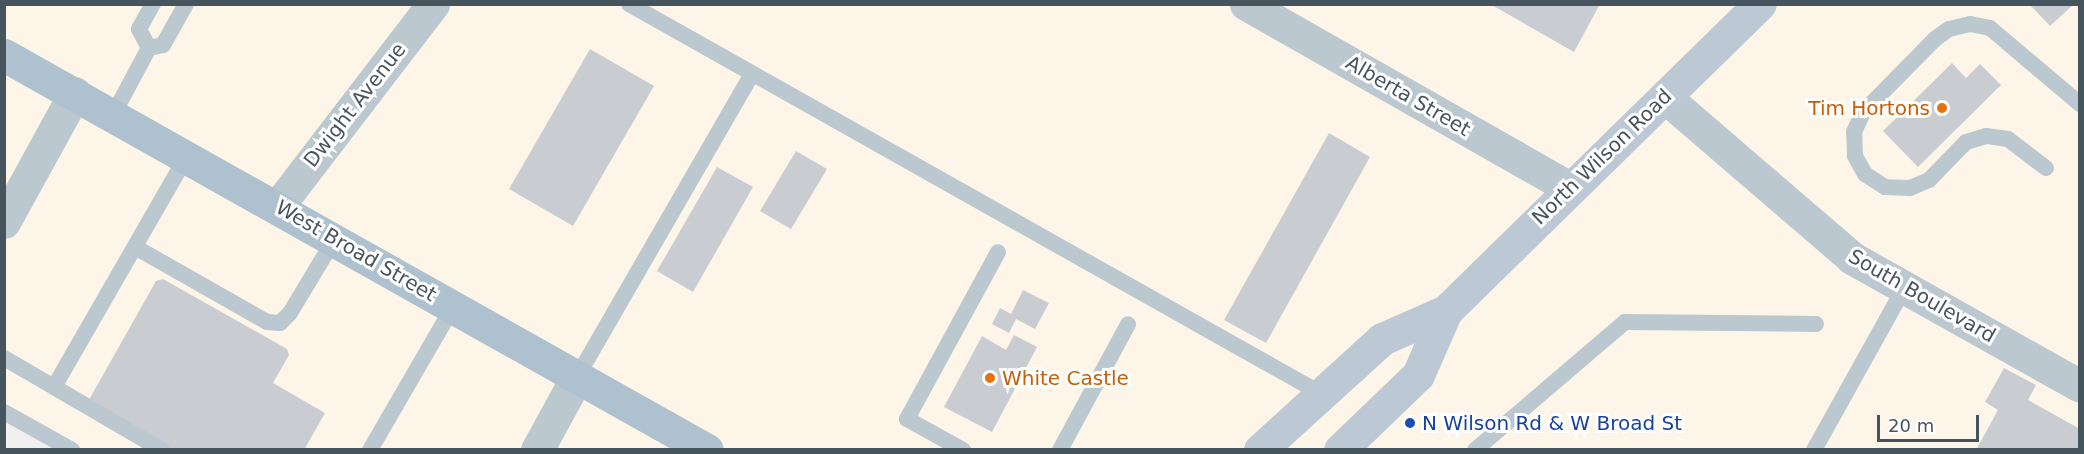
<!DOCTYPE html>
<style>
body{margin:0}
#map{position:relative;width:2084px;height:454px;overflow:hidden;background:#f2efef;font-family:"DejaVu Sans",sans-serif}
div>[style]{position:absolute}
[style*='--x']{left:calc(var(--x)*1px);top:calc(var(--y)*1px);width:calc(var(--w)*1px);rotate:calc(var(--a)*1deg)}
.commercial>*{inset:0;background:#fdf6e8}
.building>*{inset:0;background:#c9cdd2}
.lane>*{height:16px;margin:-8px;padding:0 8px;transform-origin:8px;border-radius:8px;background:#bcc8cf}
.street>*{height:33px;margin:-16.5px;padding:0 16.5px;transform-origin:16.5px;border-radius:16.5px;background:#bcc8cf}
.secondary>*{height:33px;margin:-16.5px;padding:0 16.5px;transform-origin:16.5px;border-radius:16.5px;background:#bcc9d4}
.primary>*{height:33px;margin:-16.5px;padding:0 16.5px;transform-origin:16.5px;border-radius:16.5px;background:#aec1cf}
.dots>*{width:16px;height:16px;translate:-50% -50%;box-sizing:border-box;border:3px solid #fff;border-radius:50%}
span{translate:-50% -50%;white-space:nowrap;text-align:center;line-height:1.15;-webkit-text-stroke:6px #fff;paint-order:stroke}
.street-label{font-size:20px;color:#46545e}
.food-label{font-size:20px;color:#c56008}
.right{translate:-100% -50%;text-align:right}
.left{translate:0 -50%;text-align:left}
.transit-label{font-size:20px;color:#164399}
.frame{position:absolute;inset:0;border:6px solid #46545e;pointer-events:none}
.scale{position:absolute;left:1877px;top:415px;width:102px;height:27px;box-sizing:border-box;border:3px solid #46545e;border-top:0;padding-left:8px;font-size:18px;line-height:21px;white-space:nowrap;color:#46545e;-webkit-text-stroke:4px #fff;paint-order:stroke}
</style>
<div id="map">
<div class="commercial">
<div style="clip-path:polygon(5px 5px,2079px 5px,2079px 449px,73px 450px,5px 411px)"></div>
</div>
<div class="building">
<div style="clip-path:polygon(1490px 4px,1600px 4px,1574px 52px)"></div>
<div style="clip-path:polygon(2030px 5px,2073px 5px,2050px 26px)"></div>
<div style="clip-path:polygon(590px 49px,654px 86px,573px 226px,509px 189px)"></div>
<div style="clip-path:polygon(1952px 63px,1966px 78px,1980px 64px,2001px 85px,1918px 167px,1883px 131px)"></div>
<div style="clip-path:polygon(1329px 133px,1370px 157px,1266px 343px,1224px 320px)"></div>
<div style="clip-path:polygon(796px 151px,827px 169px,791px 229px,760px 211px)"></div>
<div style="clip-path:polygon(717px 167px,753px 187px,693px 292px,657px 271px)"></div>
<div style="clip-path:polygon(163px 279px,287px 349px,289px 355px,273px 383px,325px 413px,304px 450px,171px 450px,92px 405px,90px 398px,156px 281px)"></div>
<div style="clip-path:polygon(1023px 290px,1049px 303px,1035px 329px,1016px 319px,1009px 333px,992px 324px,1000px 308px,1011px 314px)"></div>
<div style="clip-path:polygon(1014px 335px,1037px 347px,992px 432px,944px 407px,982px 336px,1006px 350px)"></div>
<div style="clip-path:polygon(2004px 368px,2036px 385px,2028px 400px,2080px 429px,2080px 450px,1976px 450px,1998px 410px,1985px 402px)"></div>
</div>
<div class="lane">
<div style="--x:629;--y:4;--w:793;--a:29.38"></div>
<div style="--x:149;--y:48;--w:14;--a:-12"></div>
<div style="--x:163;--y:45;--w:47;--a:-60.7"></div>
<div style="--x:149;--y:48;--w:21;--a:-118"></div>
<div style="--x:139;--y:29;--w:29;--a:-61"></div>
<div style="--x:113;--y:115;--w:76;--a:-61.8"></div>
<div style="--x:2046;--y:168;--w:48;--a:-142.7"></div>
<div style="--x:2008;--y:139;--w:22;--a:-172"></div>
<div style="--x:1986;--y:136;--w:21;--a:163"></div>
<div style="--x:1966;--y:142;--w:53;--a:134.2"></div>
<div style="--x:1929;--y:180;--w:21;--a:157"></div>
<div style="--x:1910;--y:188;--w:25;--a:-178"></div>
<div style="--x:1885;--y:187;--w:24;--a:-147"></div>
<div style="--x:1865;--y:174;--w:21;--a:-119"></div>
<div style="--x:1855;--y:156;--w:24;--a:-92"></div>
<div style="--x:1854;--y:132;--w:23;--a:-65"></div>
<div style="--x:1864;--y:111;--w:101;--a:-45.4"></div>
<div style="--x:1935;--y:39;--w:17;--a:-36"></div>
<div style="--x:1949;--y:29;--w:22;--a:-13"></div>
<div style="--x:1970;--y:24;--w:20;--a:11"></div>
<div style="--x:1990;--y:28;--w:118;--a:40.2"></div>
<div style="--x:135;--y:247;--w:152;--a:29.6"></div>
<div style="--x:267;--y:322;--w:13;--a:4"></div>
<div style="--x:280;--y:323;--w:14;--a:-45"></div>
<div style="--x:290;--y:313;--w:87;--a:-59"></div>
<div style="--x:4;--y:358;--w:58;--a:30.1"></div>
<div style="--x:54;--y:387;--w:267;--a:-60.1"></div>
<div style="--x:577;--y:377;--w:350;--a:-60"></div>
<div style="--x:54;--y:387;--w:125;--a:30.3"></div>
<div style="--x:4;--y:412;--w:78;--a:29.2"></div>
<div style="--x:370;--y:450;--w:165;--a:-59.9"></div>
<div style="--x:963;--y:450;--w:64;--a:-151"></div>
<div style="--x:907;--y:419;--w:190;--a:-61.4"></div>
<div style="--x:1060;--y:450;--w:143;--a:-61.6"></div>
<div style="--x:1475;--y:450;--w:197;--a:-40.5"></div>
<div style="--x:1625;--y:322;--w:191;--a:0.6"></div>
<div style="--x:1814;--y:450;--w:185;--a:-60.9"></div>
</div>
<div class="street">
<div style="--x:1246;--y:4;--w:373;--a:29.6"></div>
<div style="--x:1665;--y:97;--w:247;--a:40.7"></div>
<div style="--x:1852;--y:258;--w:261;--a:29.3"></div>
<div style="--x:278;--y:206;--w:255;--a:-52.5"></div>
<div style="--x:4;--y:222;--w:147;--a:-61.2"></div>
<div style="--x:537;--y:450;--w:83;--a:-61.3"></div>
</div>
<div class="secondary">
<div style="--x:1260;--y:450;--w:165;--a:-42.3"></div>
<div style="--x:1382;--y:339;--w:70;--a:-23.6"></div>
<div style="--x:1446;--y:311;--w:439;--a:-44.4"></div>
<div style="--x:1340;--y:450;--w:108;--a:-43.9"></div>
<div style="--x:1418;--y:375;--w:70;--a:-66.4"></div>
</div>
<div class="primary">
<div style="--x:4;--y:55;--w:806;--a:29.33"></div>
</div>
<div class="dots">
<div style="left:1942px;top:108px;background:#e8710a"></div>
<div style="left:990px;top:378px;background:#e8710a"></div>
<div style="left:1410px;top:423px;background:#1a4fb4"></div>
</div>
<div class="street-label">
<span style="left:1408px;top:96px;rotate:30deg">Alberta Street</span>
<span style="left:355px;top:105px;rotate:-52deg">Dwight Avenue</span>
<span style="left:1602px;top:157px;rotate:-44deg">North Wilson Road</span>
<span style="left:356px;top:251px;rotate:30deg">West Broad Street</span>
<span style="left:1922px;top:296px;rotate:30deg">South Boulevard</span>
</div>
<div class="food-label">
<span class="right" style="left:1930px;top:108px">Tim Hortons</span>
<span class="left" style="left:1002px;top:378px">White Castle</span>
</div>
<div class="transit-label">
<span class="left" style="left:1422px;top:423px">N Wilson Rd &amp; W Broad St</span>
</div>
<div class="frame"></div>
<div class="scale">20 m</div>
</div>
